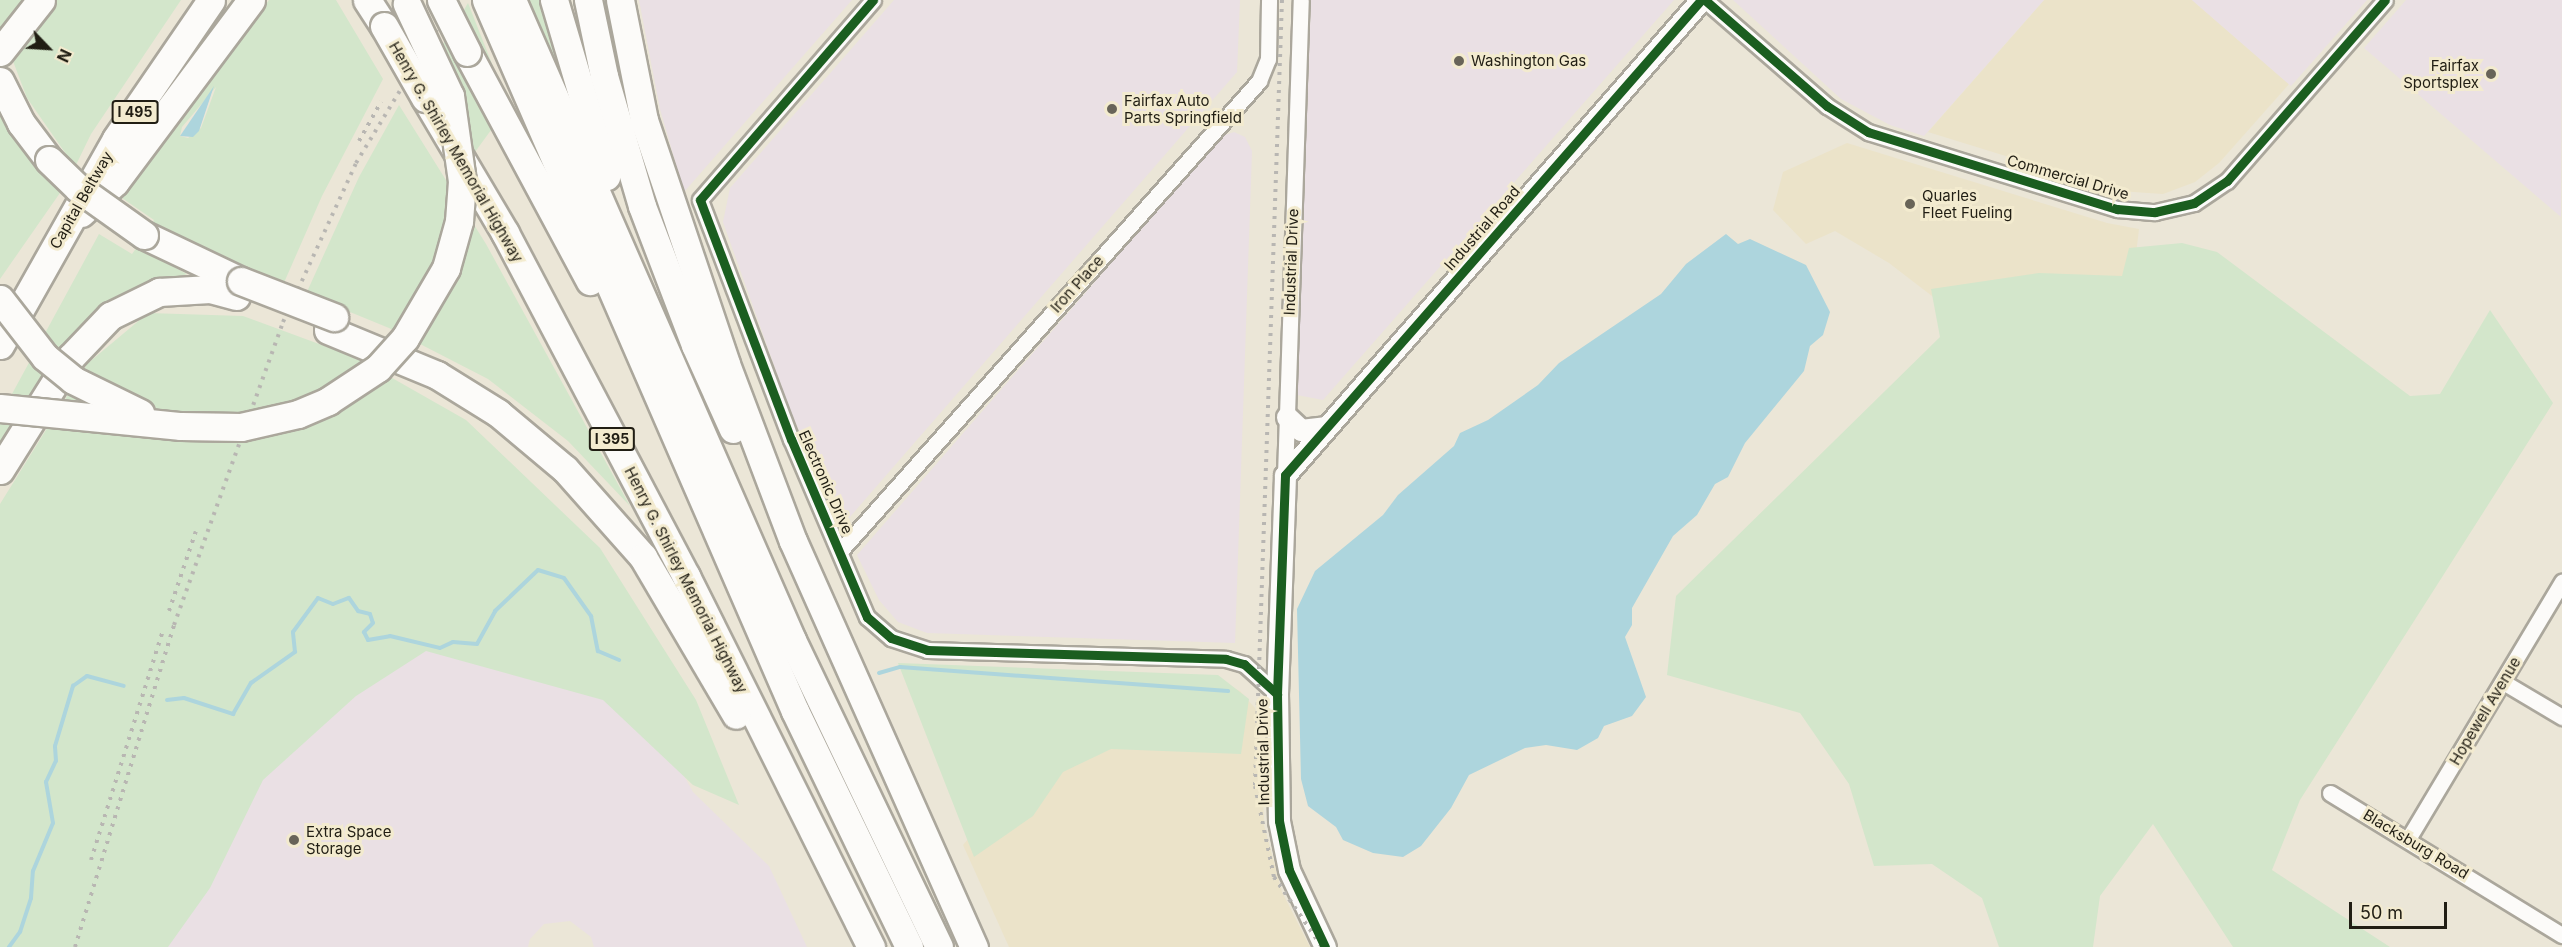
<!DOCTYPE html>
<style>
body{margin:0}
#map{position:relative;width:2562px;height:947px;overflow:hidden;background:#ebe6d7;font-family:Inter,sans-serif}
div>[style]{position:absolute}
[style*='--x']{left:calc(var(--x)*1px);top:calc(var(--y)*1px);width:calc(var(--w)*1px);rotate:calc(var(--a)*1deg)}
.built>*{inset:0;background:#ebe3c9}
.industrial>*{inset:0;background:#eae0e4}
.green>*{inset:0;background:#d3e6cb}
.water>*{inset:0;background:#add5dd}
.stream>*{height:4px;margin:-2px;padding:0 2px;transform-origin:2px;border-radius:2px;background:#add5dd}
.roads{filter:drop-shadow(2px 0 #aba79c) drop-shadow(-2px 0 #aba79c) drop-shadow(0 2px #aba79c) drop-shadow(0 -2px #aba79c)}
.street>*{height:15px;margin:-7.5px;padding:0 7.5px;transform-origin:7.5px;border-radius:7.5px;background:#fcfbf9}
.secondary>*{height:21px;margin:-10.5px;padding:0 10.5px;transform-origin:10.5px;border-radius:10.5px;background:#fcfbf9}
.highway>*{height:27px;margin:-13.5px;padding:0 13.5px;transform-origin:13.5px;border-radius:13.5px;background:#fcfbf9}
.rail>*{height:4px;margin-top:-2px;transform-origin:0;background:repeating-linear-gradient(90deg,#b8b6b2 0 3px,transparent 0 9px)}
.bridges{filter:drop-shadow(2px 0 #aba79c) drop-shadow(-2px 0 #aba79c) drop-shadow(0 2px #aba79c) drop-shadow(0 -2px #aba79c)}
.highway-bridge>*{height:27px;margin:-13.5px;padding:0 13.5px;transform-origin:13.5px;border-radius:13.5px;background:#fcfbf9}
.cycleway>*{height:9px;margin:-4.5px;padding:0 4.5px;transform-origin:4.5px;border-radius:4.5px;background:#1b5e20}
.dots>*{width:16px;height:16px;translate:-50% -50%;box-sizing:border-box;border:3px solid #f3ebcf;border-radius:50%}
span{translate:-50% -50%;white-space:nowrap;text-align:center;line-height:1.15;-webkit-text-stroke:6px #f3ebcf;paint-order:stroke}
.shield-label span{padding:2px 4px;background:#f3ebcf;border:2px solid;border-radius:4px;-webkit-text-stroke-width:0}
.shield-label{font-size:14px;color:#211e14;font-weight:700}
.poi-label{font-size:15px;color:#211e14}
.left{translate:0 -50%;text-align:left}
.right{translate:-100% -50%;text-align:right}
.street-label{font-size:15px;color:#211e14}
.north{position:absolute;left:18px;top:18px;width:60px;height:60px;-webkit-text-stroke:4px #f3ebcf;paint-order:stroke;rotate:115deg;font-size:16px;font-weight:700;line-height:24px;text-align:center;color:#211e14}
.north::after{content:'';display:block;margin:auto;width:21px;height:27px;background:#211e14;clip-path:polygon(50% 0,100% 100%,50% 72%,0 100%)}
.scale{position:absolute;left:2349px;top:902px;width:98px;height:27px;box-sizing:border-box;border:3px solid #211e14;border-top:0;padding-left:8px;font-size:18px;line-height:21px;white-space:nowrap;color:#211e14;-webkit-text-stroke:4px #f3ebcf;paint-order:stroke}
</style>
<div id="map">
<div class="built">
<div style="clip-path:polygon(2044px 0,2192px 0,2289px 84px,2219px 163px,2195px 182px,2163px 194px,2119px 191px,1928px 132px)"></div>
<div style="clip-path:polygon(1847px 143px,2107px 223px,2139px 229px,2132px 288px,1945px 306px,1889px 263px,1835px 231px,1806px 244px,1773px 210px,1783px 172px)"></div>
<div style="clip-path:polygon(1110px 676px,1220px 682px,1240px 691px,1255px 708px,1261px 729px,1264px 825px,1282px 892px,1310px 947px,1009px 947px,963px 845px)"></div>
</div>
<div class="industrial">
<div style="clip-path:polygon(639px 0,852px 0,684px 192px,660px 109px)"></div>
<div style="clip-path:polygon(894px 0,1240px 0,1237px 72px,842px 526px,790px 410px,723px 222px,730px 188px)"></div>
<div style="clip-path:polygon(1311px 0,1674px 0,1323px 400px,1297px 395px)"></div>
<div style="clip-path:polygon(1733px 0,2044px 0,1924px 136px,1890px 125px,1841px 99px)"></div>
<div style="clip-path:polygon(2192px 0,2367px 0,2291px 86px)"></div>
<div style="clip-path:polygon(2406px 0,2562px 0,2561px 217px,2364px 48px)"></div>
<div style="clip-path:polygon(1234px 132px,1245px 137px,1252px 151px,1235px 643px,927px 633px,898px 622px,879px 600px,857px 555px,1222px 136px)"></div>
<div style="clip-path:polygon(389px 400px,668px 747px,693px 792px,769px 866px,807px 947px,594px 947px,591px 937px,570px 921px,544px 924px,530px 939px,528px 947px,121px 947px)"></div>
</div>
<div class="green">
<div style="clip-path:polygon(0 0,181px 0,91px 134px,75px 167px,27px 98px,0 27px)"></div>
<div style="clip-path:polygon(evenodd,269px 0,336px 0,383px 79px,322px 196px,283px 285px,151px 226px,154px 220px,122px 198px,269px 0,216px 87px,201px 128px,188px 138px,180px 136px,182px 127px,216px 87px)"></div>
<div style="clip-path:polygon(527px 0,543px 0,563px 79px,538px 24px)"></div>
<div style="clip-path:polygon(468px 3px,511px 112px,461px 15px)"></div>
<div style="clip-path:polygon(447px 38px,494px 126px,475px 152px,426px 68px)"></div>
<div style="clip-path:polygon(399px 105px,486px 244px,630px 506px,568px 441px,488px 379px,389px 328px,306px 294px,359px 177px)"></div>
<div style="clip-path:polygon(0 114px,21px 147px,62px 190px,0 279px)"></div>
<div style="clip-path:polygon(99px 234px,132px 254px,137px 247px,187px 274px,137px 291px,0 456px,0 416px)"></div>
<div style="clip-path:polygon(2182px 243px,2217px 252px,2410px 396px,2440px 394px,2490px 310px,2553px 403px,2300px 800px,2272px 870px,2390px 947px,2233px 947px,2153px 824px,2100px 896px,2093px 947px,1999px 947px,1982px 898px,1932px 864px,1874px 866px,1849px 784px,1800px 713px,1667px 675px,1676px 596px,1940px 337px,1931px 289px,2039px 273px,2122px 276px,2129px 248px)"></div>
<div style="clip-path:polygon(148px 313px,243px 316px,357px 358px,466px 420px,600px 548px,696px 700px,739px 805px,693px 785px,603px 700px,426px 651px,356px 696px,263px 780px,210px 888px,168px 947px,0 947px,0 504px,87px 364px)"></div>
<div style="clip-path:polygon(898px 663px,1218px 675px,1249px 699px,1241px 754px,1111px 749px,1063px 772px,1033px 816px,974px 857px)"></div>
</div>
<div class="water">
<div style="clip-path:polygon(214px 86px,199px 131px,193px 137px,180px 136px)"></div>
<div style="clip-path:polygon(1726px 234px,1738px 244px,1750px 239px,1806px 265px,1830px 312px,1823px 335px,1810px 346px,1804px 371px,1745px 443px,1728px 477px,1715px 484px,1697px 515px,1673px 536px,1632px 608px,1632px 625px,1625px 637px,1646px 697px,1632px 716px,1604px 726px,1598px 738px,1577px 750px,1546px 745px,1525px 748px,1469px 775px,1451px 808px,1421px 846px,1403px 857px,1373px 853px,1343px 840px,1336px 827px,1308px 806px,1301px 779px,1297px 609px,1315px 571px,1383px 515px,1398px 495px,1454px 446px,1460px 433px,1488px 420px,1538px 385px,1559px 363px,1661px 294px,1686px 264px)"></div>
</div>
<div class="stream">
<div style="--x:879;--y:673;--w:22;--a:-16"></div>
<div style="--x:900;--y:667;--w:329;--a:4.2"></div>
<div style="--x:167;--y:700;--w:17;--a:-7"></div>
<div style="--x:184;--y:698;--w:52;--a:18.1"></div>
<div style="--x:233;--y:714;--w:36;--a:-60"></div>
<div style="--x:251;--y:683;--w:54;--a:-35.2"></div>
<div style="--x:295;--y:652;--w:20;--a:-96"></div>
<div style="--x:293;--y:632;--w:42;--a:-53.7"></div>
<div style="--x:318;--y:598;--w:16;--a:22"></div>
<div style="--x:333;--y:604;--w:17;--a:-21"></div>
<div style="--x:349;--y:598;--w:16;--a:55"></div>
<div style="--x:358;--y:611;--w:12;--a:14"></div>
<div style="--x:370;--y:614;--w:9;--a:72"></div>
<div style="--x:373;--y:623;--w:13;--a:135"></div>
<div style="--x:364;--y:632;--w:9;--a:63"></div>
<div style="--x:368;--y:640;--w:22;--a:-10"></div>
<div style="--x:390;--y:636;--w:51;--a:13.5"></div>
<div style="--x:440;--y:648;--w:14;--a:-25"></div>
<div style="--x:453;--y:642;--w:24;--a:5"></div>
<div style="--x:477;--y:644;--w:38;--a:-61"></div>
<div style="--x:495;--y:611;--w:59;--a:-43.6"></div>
<div style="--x:538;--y:570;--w:27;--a:17"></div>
<div style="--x:564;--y:578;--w:47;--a:54.6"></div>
<div style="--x:591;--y:616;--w:36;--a:79"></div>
<div style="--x:598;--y:651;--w:23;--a:23"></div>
<div style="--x:9;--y:947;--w:19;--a:-54"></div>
<div style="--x:20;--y:932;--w:36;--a:-72"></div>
<div style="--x:31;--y:898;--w:27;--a:-86"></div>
<div style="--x:33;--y:871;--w:52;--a:-67.4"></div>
<div style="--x:53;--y:823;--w:42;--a:-99.7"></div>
<div style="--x:46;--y:782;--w:23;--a:-65"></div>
<div style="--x:56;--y:761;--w:15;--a:-94"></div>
<div style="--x:55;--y:746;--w:63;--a:-73.3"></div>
<div style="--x:73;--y:686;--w:17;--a:-36"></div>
<div style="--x:87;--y:676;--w:38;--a:15"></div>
</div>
<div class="roads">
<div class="street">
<div style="--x:873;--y:0;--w:264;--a:130.9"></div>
<div style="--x:700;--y:200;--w:256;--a:69.2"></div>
<div style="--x:791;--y:439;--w:194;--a:66.9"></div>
<div style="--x:867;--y:617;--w:32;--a:41"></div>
<div style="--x:891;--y:638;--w:38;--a:18"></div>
<div style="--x:927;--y:650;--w:299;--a:1.7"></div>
<div style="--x:1226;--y:659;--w:19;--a:16"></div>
<div style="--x:1244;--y:664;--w:45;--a:42.3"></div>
<div style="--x:1705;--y:0;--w:162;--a:41"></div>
<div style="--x:1827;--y:106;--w:49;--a:32.4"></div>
<div style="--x:1868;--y:132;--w:261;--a:17.2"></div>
<div style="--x:2117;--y:209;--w:38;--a:5"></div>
<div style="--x:2155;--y:212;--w:40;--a:-13"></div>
<div style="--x:2194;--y:203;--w:40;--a:-34"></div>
<div style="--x:2227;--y:181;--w:240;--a:-48.9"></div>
<div style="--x:1285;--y:475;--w:475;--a:-88.1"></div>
<div style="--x:840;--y:551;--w:630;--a:-48.28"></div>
<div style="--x:1259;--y:81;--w:24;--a:-68"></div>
<div style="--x:1268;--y:59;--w:59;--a:-89"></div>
<div style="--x:2503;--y:682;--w:69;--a:30.7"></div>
<div style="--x:2330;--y:793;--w:272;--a:31.5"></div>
<div style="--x:2408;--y:839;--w:300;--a:-59.1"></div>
</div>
<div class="secondary">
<div style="--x:1287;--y:417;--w:19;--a:43"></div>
<div style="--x:1301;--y:430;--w:26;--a:-7"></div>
<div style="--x:1325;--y:947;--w:85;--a:-115.1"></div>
<div style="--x:1289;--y:870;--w:50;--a:-101.5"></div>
<div style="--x:1279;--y:821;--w:127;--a:-90.9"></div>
<div style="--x:1277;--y:694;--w:219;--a:-87.9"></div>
<div style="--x:1285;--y:475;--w:631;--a:-48.79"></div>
</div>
<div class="highway">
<div style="--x:367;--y:0;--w:31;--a:57"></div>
<div style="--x:486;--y:0;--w:775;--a:66.51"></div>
<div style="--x:795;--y:711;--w:262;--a:64.2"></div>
<div style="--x:512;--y:0;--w:699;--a:66.37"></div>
<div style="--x:792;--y:640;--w:340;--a:64.4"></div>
<div style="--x:554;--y:0;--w:184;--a:73.5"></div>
<div style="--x:588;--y:0;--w:78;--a:78.1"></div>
<div style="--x:604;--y:76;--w:135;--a:73.7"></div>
<div style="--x:642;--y:206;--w:149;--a:69.1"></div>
<div style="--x:695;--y:345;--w:92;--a:65.7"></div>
<div style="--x:620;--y:0;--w:122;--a:78.7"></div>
<div style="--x:644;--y:120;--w:257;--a:71.4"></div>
<div style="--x:726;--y:364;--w:189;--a:69.3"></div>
<div style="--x:793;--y:541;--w:445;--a:66"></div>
<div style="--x:0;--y:52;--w:66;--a:-51.7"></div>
<div style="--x:467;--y:52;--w:260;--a:61.8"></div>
<div style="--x:0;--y:81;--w:47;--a:63.4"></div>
<div style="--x:21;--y:123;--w:46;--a:52.9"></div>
<div style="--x:425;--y:98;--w:157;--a:59.3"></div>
<div style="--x:505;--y:233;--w:388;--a:62.2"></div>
<div style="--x:686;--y:576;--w:415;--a:63.5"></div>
<div style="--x:81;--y:213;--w:46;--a:-42.4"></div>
<div style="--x:115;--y:182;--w:227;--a:-53.2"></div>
<div style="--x:144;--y:235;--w:107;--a:25.4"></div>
<div style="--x:328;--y:330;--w:118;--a:22.4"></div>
<div style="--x:437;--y:375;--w:72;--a:31.9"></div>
<div style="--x:498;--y:413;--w:87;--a:39.9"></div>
<div style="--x:565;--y:469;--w:118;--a:48.4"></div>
<div style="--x:643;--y:557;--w:183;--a:59.5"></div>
<div style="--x:0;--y:345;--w:236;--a:-60.6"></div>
<div style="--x:116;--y:139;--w:168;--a:-55.6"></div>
<div style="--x:0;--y:470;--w:133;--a:-57.9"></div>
<div style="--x:71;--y:357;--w:57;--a:-46.4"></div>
<div style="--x:110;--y:316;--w:55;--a:-26.1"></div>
<div style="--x:159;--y:292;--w:51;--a:-3.4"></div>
<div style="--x:210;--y:289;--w:27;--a:15"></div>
</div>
</div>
<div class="rail">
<div style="--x:1282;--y:0;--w:786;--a:91.97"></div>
<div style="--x:1255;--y:786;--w:93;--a:78.2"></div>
<div style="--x:1274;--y:877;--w:85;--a:55.6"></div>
<div style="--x:359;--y:141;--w:45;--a:-60.6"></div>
<div style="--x:169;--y:611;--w:84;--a:-71.4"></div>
<div style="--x:91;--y:860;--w:238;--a:-72.6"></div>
<div style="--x:75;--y:947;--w:337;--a:-72.9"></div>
<div style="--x:174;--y:625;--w:322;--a:-70.2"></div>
<div style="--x:283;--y:322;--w:175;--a:-65.3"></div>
<div style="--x:356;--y:163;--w:191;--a:-58.7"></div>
</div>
<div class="bridges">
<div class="highway-bridge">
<div style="--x:441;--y:0;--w:58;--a:63.4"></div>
<div style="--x:384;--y:26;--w:83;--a:60.3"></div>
<div style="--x:49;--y:160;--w:40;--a:44"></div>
<div style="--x:78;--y:188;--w:81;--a:35.5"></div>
<div style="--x:241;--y:281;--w:100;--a:21.2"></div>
<div style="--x:0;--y:299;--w:73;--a:52.2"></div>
<div style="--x:45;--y:357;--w:36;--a:39"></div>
<div style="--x:73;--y:380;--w:75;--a:26.2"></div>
<div style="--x:0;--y:408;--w:182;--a:5.7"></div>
<div style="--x:181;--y:426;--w:60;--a:1"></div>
<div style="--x:241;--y:427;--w:58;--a:-12.8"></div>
<div style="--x:298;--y:414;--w:33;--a:-23"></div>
<div style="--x:328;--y:401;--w:60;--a:-33.4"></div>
<div style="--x:378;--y:368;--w:40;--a:-48"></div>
<div style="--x:405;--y:338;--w:81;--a:-59.6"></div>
<div style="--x:446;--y:268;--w:49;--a:-74.5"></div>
<div style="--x:459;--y:221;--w:40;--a:-85.7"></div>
<div style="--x:462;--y:181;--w:86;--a:-98"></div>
<div style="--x:450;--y:96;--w:102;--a:-115.1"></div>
</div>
</div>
<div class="cycleway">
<div style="--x:873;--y:0;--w:264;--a:130.9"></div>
<div style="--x:700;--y:200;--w:256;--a:69.2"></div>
<div style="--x:791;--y:439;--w:194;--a:66.9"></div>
<div style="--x:867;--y:617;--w:32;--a:41"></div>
<div style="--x:891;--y:638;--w:38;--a:18"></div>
<div style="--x:927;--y:650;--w:299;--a:1.7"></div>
<div style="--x:1226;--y:659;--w:19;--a:16"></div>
<div style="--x:1244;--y:664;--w:45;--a:42.3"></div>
<div style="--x:1705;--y:0;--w:162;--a:41"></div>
<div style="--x:1827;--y:106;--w:49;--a:32.4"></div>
<div style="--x:1868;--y:132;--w:261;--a:17.2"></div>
<div style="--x:2117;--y:209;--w:38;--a:5"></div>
<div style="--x:2155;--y:212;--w:40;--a:-13"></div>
<div style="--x:2194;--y:203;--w:40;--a:-34"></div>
<div style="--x:2227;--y:181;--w:240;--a:-48.9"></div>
<div style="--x:1325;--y:947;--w:85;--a:-115.1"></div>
<div style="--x:1289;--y:870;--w:50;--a:-101.5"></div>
<div style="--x:1279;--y:821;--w:127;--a:-90.9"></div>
<div style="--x:1277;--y:694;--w:219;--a:-87.9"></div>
<div style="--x:1285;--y:475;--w:631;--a:-48.79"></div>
</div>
<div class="dots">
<div style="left:1459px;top:61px;background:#686458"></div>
<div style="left:2491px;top:74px;background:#686458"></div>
<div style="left:1112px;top:109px;background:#686458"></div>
<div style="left:1910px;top:204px;background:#686458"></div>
<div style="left:294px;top:840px;background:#686458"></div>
</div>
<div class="shield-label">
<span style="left:135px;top:112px">I 495</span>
<span style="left:612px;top:439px">I 395</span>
</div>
<div class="poi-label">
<span class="left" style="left:1471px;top:61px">Washington Gas</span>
<span class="right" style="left:2479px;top:74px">Fairfax<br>Sportsplex</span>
<span class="left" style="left:1124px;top:109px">Fairfax Auto<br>Parts Springfield</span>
<span class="left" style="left:1922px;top:204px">Quarles<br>Fleet Fueling</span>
<span class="left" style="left:306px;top:840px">Extra Space<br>Storage</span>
</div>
<div class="street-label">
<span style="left:456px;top:152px;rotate:60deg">Henry G. Shirley Memorial Highway</span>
<span style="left:2068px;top:177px;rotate:16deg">Commercial Drive</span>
<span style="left:81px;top:200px;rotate:-60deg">Capital Beltway</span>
<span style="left:1482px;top:228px;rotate:-49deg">Industrial Road</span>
<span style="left:1291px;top:262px;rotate:-88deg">Industrial Drive</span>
<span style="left:1077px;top:284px;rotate:-48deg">Iron Place</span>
<span style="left:826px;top:482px;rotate:66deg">Electronic Drive</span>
<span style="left:686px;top:580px;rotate:63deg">Henry G. Shirley Memorial Highway</span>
<span style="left:2485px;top:711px;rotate:-59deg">Hopewell Avenue</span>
<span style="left:1263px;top:752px;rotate:-91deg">Industrial Drive</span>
<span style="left:2416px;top:844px;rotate:31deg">Blacksburg Road</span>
</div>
<div class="north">N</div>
<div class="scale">50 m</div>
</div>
